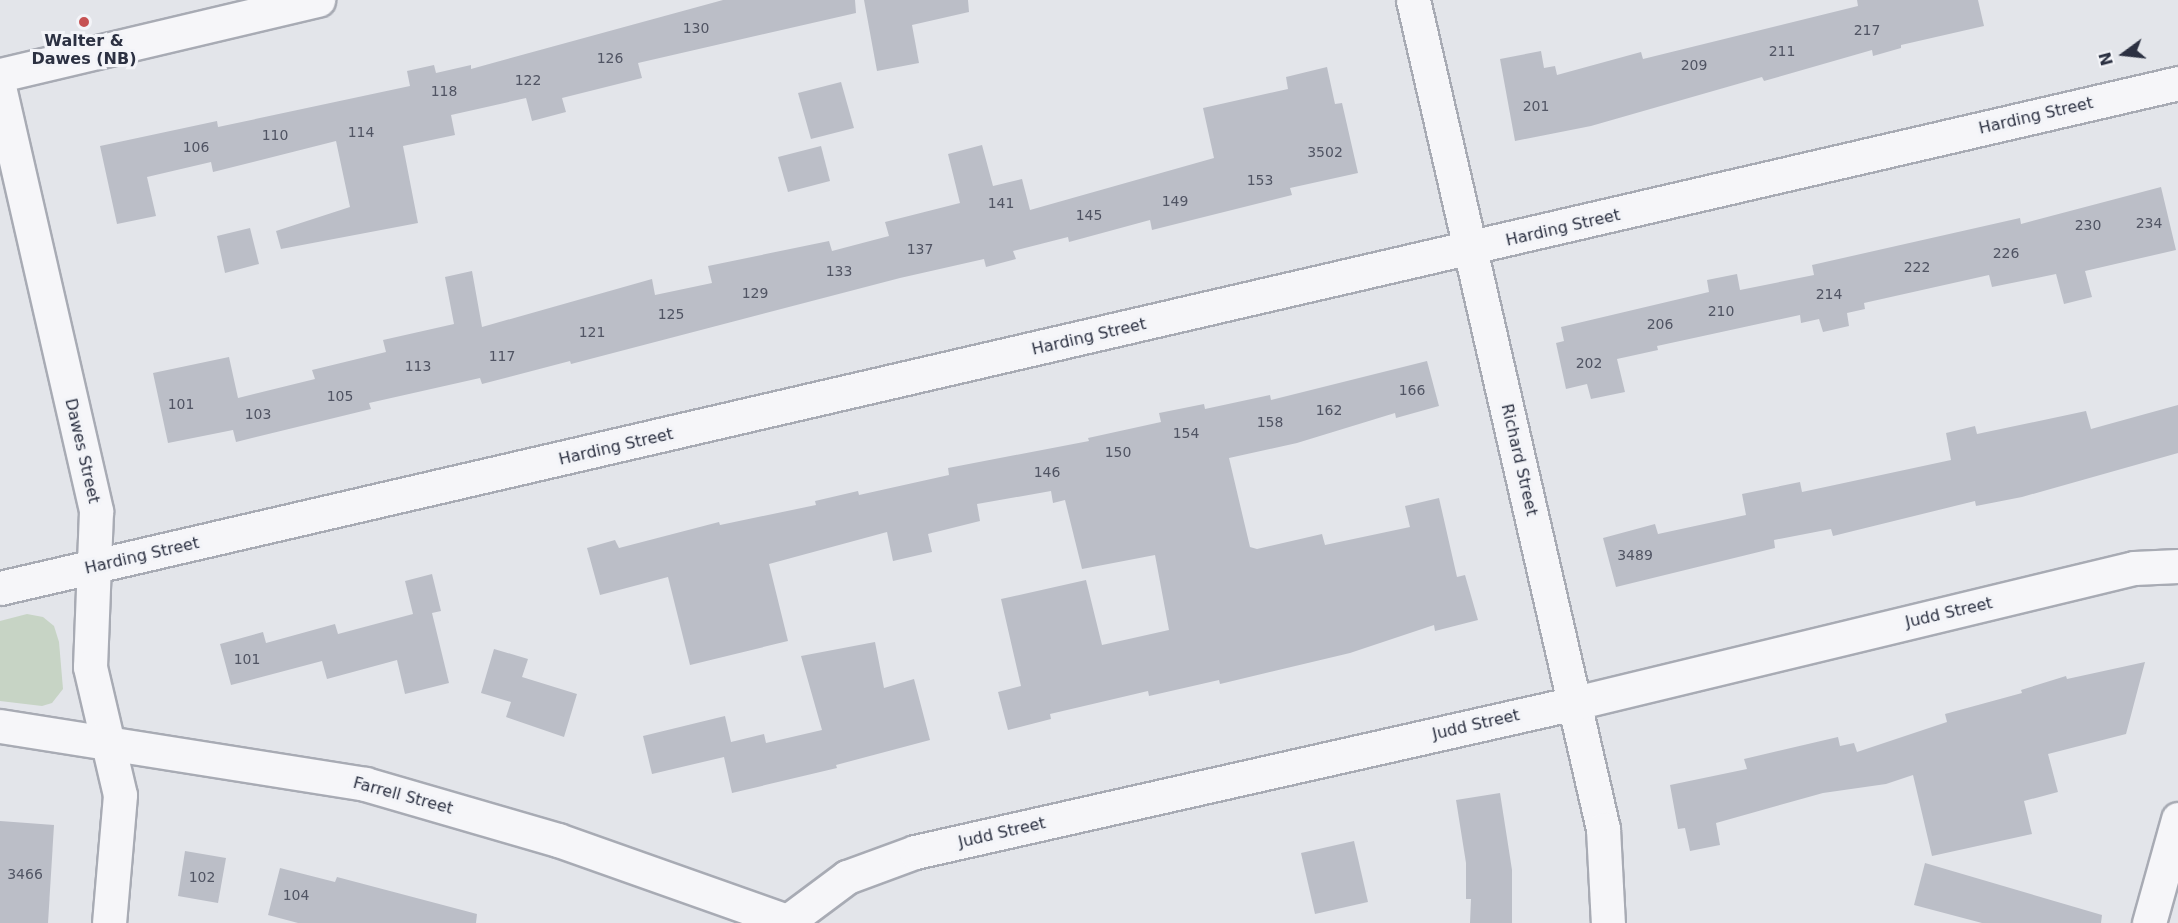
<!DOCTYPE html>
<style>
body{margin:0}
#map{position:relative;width:2178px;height:923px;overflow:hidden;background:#e3e5ea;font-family:"DejaVu Sans",sans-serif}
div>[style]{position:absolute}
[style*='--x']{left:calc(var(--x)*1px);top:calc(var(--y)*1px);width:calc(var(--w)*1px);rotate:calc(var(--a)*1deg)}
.green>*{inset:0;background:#c7d4c5}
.building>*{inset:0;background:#bbbec7}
.roads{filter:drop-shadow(2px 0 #a8abb4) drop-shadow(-2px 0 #a8abb4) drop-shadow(0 2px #a8abb4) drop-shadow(0 -2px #a8abb4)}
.minor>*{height:33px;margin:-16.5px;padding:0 16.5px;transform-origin:16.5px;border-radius:16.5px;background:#f6f6f9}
.tertiary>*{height:33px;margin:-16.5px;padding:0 16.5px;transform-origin:16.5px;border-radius:16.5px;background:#f6f6f9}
.dots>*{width:16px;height:16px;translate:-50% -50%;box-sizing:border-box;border:3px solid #f3f4f8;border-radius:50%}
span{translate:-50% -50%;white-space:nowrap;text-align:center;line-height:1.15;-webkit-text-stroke:6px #f3f4f8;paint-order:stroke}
.number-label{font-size:14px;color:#505463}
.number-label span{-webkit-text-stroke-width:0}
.poi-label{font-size:16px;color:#2c3142;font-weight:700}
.street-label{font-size:16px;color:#2c3142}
.north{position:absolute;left:2094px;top:24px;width:60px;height:60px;-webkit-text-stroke:4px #f3f4f8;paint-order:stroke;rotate:255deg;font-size:16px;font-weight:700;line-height:24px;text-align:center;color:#2c3142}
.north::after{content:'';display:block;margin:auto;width:21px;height:27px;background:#2c3142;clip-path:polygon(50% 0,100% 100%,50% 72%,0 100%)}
</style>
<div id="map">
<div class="green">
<div style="clip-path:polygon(27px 614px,43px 617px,54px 626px,59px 642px,63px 689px,52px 703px,42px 706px,0 701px,0 621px)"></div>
</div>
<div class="building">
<div style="clip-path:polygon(723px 0,855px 0,856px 13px,638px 63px,642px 78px,562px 98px,566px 112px,532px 121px,526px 98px,451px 115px,455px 135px,403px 146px,418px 223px,281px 249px,276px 231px,350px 207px,336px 141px,213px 172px,211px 162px,147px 177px,156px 216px,117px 224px,100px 146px,217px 121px,218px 127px,410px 86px,407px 71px,434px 65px,436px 73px,471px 65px,471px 69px)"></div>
<div style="clip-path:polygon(864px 0,968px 0,969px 12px,912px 25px,919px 63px,877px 71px)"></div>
<div style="clip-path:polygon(1857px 0,1978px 0,1984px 26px,1901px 45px,1901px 48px,1873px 56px,1872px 50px,1764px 81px,1762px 77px,1591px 126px,1515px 141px,1500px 59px,1541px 51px,1544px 68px,1555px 66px,1557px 75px,1641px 52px,1643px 59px,1785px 24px,1858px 6px)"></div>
<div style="clip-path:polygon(1327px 67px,1335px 104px,1342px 103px,1358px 173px,1290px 188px,1292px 195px,1152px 230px,1150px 220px,1069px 242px,1068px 237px,1013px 251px,1016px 259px,986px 267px,984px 259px,900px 278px,571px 364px,570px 361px,482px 384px,480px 378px,369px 403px,371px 409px,236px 442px,233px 430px,168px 443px,153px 373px,229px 357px,238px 398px,315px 379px,312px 370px,386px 352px,383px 340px,454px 324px,445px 277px,472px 271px,482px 327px,652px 279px,655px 295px,712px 283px,708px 266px,829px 241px,832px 251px,889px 236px,885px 222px,960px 203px,948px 154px,982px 145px,993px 186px,1022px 179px,1030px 210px,1214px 158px,1203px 108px,1288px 89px,1286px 77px)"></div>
<div style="clip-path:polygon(841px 82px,854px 128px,811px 139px,798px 93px)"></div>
<div style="clip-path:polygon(821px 146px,830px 181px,788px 192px,778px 157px)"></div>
<div style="clip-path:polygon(2161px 187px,2176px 250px,2085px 271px,2092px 297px,2064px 304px,2056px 274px,1992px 287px,1989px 275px,1864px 303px,1865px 309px,1847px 313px,1849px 326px,1823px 332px,1819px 319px,1801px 323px,1800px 315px,1657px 346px,1658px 350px,1617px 359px,1625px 392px,1591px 399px,1587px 384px,1566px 389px,1556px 343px,1564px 341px,1561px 327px,1709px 292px,1707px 280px,1737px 274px,1740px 290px,1814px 275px,1812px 265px,2020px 218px,2021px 224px)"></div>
<div style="clip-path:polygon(250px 228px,259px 264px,225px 273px,217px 236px)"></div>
<div style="clip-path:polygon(1427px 361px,1439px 406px,1396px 418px,1395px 413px,1297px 443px,1229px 458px,1250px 547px,1257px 549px,1322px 534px,1325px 545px,1410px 527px,1405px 506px,1439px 498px,1457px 577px,1465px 575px,1478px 620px,1435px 631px,1434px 625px,1350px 653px,1220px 684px,1219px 680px,1149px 696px,1148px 691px,1050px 714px,1051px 719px,1008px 730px,998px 692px,1021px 686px,1001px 599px,1086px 580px,1102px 645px,1169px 630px,1155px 555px,1082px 569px,1065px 500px,1053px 503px,1051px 491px,977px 504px,980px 521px,928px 534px,932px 552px,893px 561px,887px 532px,769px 564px,788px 641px,690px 665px,668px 577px,600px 595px,587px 548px,615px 540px,619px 548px,719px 522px,720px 525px,816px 505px,815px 501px,858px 491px,859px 495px,949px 475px,948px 468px,1089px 441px,1088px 438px,1161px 422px,1159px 413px,1204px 404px,1205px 409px,1270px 395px,1271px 400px)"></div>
<div style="clip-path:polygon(2178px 405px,2178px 453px,2022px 497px,1976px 506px,1975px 501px,1833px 536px,1831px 529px,1774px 540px,1775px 548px,1616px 587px,1603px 538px,1655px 524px,1658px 534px,1746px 515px,1742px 494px,1800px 482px,1802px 492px,1951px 460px,1946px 433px,1975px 426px,1977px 434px,2086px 411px,2091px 429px)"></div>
<div style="clip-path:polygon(432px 574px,441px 611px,432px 613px,449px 683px,405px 694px,397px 660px,327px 679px,322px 661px,231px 685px,220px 644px,263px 632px,266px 643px,335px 624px,338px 634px,413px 614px,405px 581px)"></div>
<div style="clip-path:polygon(875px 642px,884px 688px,914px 679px,930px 740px,836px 765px,837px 768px,732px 793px,724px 757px,652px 774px,643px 736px,725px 716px,731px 742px,764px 734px,766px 743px,822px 730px,801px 656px)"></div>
<div style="clip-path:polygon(494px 649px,528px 659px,522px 677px,577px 694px,564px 737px,506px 717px,511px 702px,481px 693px)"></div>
<div style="clip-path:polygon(2145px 662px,2126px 734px,2048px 754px,2058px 792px,2024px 801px,2032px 834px,1932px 856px,1913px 775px,1886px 784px,1823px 793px,1716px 823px,1720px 845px,1690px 851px,1685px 828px,1678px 829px,1670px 785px,1747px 769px,1744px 759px,1838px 737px,1840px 746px,1854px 743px,1857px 752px,1947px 722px,1945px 714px,2022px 693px,2021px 690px,2066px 676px,2067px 679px)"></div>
<div style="clip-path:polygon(1500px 793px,1512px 870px,1512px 923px,1470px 923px,1471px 899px,1466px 899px,1466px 863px,1456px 800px)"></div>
<div style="clip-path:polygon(0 821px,54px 825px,48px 923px,0 923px)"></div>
<div style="clip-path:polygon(1354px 841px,1368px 902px,1315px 914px,1301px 853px)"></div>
<div style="clip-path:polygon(185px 851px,226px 858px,218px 903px,178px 896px)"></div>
<div style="clip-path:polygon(1925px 863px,2102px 915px,2101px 923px,1982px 923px,1914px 905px)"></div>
<div style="clip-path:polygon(280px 868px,335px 882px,337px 877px,477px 914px,476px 923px,298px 923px,268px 915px)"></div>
</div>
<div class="roads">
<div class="minor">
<div style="--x:1413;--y:0;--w:850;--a:77.09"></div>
<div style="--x:1603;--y:829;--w:94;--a:87"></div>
<div style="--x:0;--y:91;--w:431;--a:77.1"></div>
<div style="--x:96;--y:511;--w:156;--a:92.2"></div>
<div style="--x:90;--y:667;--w:131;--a:76.8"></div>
<div style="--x:120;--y:795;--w:128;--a:94.9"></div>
<div style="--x:0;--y:588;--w:2236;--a:-13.05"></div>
<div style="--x:0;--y:726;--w:370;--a:9"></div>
<div style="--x:365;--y:784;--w:201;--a:16.2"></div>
<div style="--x:558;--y:840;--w:248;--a:19.5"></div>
<div style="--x:788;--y:921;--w:74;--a:-36.7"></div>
<div style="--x:847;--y:877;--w:72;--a:-20.2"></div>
<div style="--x:915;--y:852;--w:677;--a:-12.72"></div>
<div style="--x:1575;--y:703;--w:575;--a:-13.58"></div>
<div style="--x:2134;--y:568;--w:44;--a:-2.6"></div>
<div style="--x:2149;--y:923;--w:108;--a:-74.4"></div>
</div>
<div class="tertiary">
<div style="--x:0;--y:75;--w:327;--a:-13.3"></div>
</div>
</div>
<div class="dots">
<div style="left:84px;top:22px;background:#c65253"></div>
</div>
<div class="number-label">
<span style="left:696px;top:28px">130</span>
<span style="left:1867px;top:30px">217</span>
<span style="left:1782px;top:51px">211</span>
<span style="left:610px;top:58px">126</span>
<span style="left:1694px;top:65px">209</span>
<span style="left:528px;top:80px">122</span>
<span style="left:444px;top:91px">118</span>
<span style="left:1536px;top:106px">201</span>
<span style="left:361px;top:132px">114</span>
<span style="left:275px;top:135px">110</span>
<span style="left:196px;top:147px">106</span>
<span style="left:1325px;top:152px">3502</span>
<span style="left:1260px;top:180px">153</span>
<span style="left:1175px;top:201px">149</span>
<span style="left:1001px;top:203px">141</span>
<span style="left:1089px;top:215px">145</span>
<span style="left:2149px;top:223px">234</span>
<span style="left:2088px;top:225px">230</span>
<span style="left:920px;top:249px">137</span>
<span style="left:2006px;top:253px">226</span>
<span style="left:1917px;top:267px">222</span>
<span style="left:839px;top:271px">133</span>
<span style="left:755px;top:293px">129</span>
<span style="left:1829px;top:294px">214</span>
<span style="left:1721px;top:311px">210</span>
<span style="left:671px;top:314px">125</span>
<span style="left:1660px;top:324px">206</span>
<span style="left:592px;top:332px">121</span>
<span style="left:502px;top:356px">117</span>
<span style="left:1589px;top:363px">202</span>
<span style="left:418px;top:366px">113</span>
<span style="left:1412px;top:390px">166</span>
<span style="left:340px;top:396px">105</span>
<span style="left:181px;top:404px">101</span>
<span style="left:1329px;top:410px">162</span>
<span style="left:258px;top:414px">103</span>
<span style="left:1270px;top:422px">158</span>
<span style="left:1186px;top:433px">154</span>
<span style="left:1118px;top:452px">150</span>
<span style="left:1047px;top:472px">146</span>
<span style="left:1635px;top:555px">3489</span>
<span style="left:247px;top:659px">101</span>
<span style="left:25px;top:874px">3466</span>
<span style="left:202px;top:877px">102</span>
<span style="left:296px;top:895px">104</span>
</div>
<div class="poi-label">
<span style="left:84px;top:50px">Walter &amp;<br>Dawes (NB)</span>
</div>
<div class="street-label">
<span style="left:2036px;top:116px;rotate:-13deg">Harding Street</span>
<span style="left:1563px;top:228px;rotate:-13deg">Harding Street</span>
<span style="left:1089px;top:337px;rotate:-13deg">Harding Street</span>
<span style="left:616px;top:447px;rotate:-13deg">Harding Street</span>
<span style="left:82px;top:451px;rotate:77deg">Dawes Street</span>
<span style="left:1519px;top:460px;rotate:77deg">Richard Street</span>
<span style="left:142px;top:556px;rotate:-13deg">Harding Street</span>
<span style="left:1949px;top:613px;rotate:-13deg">Judd Street</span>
<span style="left:1476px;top:725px;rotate:-13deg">Judd Street</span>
<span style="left:403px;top:796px;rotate:15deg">Farrell Street</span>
<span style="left:1002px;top:833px;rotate:-13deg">Judd Street</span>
</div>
<div class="north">N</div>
</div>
